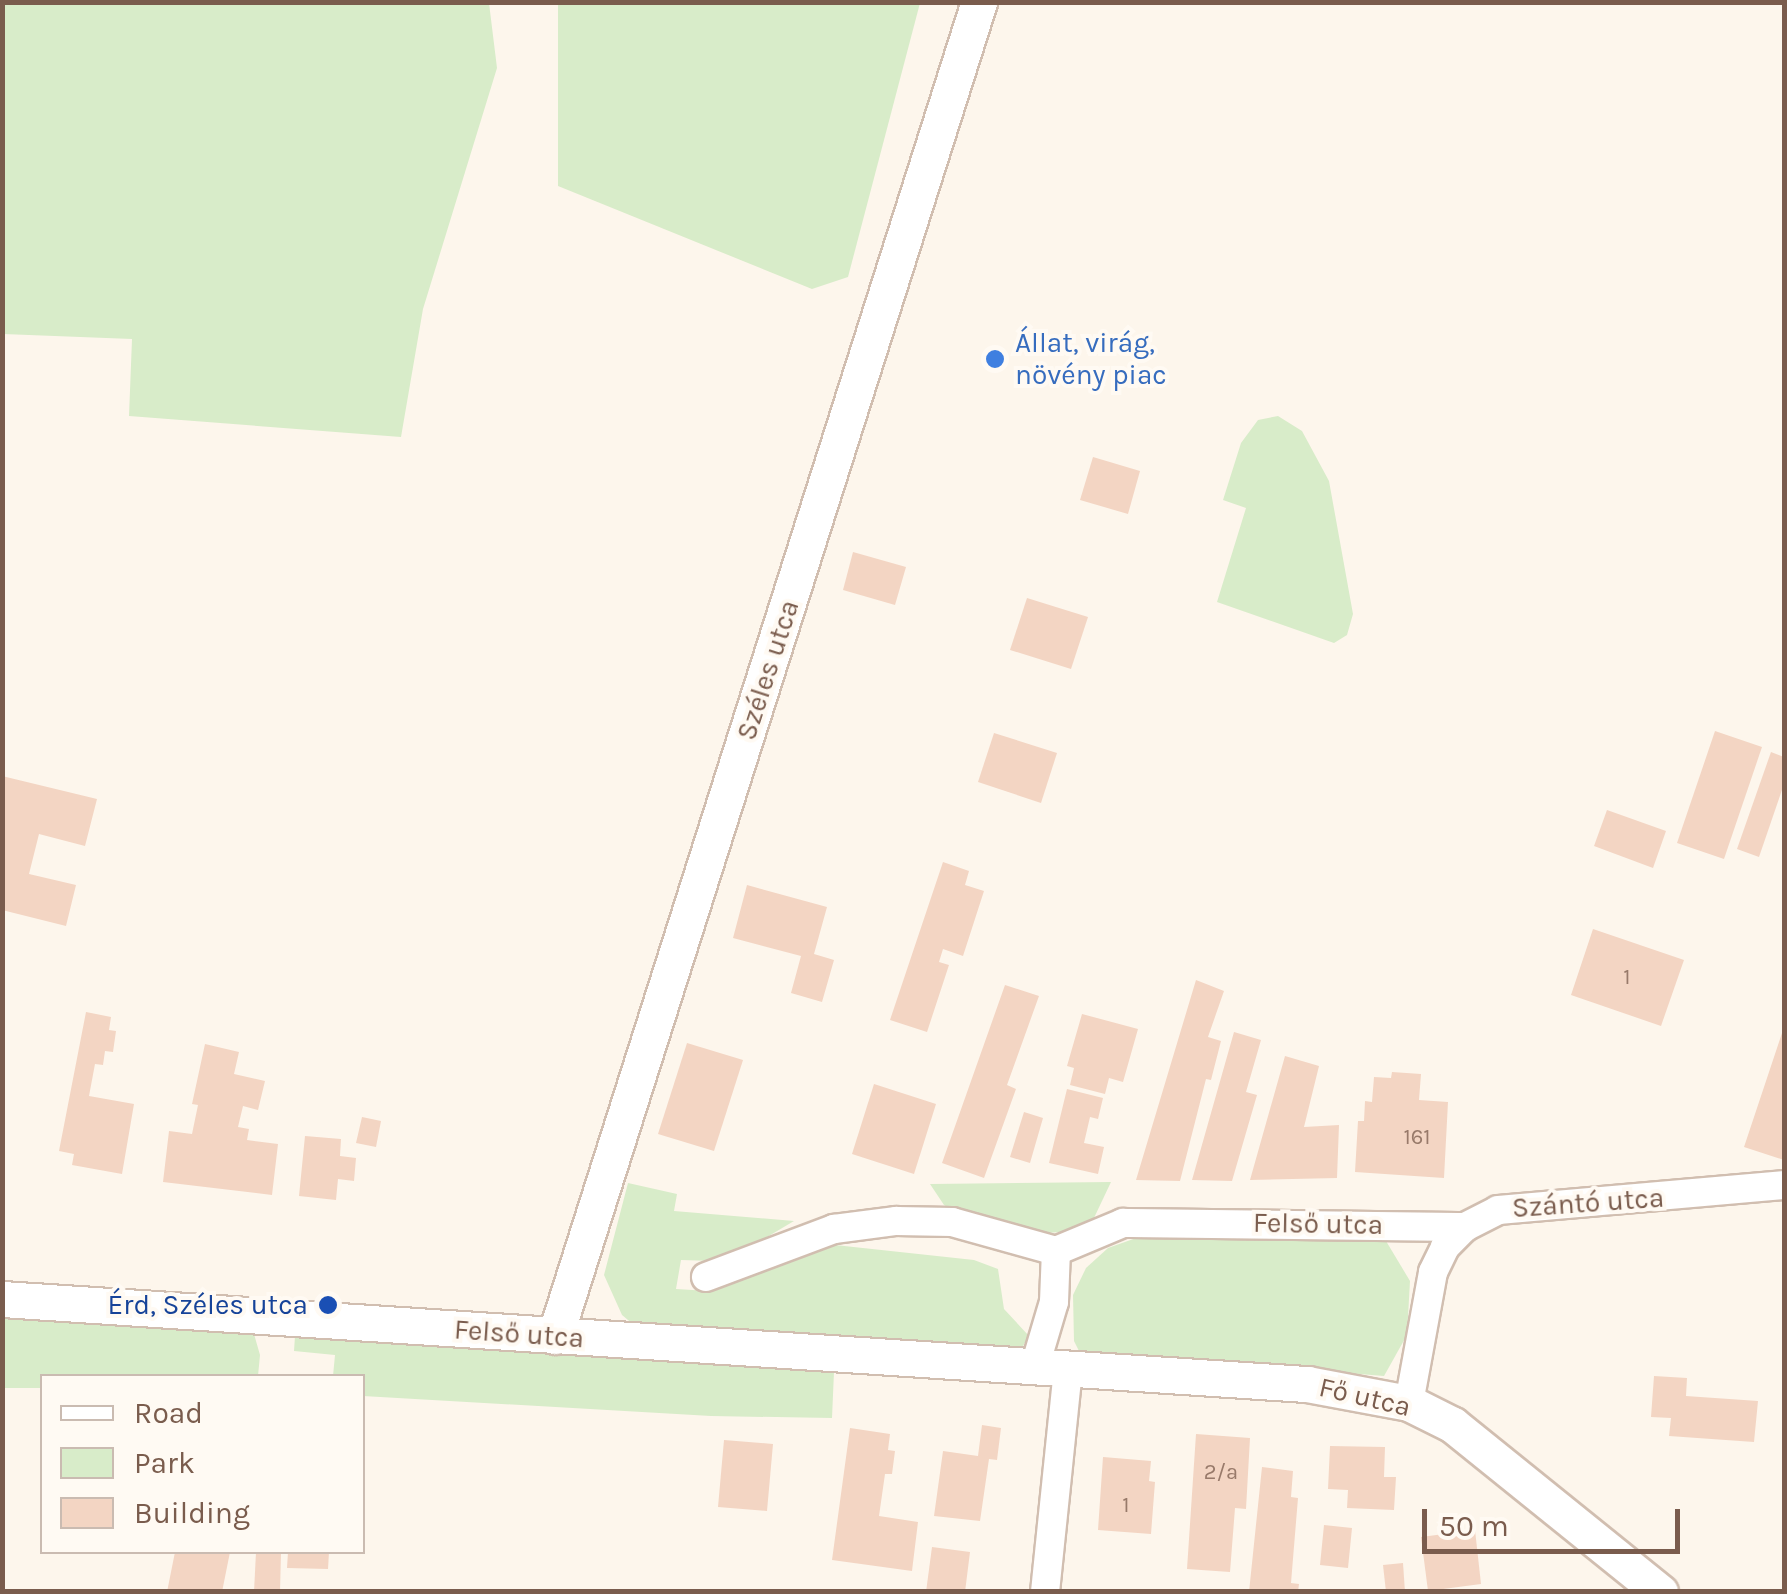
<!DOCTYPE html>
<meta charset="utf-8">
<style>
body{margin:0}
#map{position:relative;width:1787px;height:1594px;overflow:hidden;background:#fdf6ec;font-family:Karla,sans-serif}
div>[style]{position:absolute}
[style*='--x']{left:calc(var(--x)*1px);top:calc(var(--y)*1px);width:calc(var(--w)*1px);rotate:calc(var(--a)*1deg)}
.green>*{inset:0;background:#d8ecc9}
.building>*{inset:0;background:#f3d5c3}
.roads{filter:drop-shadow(2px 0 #d1beb0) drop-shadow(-2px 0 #d1beb0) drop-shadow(0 2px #d1beb0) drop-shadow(0 -2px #d1beb0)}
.minor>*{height:28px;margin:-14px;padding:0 14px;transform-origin:14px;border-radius:14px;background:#fff}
.tertiary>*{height:35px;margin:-17.5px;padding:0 17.5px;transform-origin:17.5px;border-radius:17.5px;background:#fff}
.dots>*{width:28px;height:28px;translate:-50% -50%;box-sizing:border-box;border:5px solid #fffaf3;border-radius:50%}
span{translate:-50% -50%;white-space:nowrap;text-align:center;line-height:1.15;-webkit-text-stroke:8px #fffaf3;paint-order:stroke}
.number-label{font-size:22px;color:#987a6a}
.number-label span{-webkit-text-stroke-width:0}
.shop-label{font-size:28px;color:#366cbe}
.left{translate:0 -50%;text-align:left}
.street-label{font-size:28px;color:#7a5c4d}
.transit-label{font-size:28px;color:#164399}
.right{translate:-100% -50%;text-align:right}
.frame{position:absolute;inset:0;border:5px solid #7a5c4d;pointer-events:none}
.legend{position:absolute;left:40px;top:1374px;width:325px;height:180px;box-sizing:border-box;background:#fffaf3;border:2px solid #cabbb1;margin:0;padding:12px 18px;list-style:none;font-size:30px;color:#7a5c4d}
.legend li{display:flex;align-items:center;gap:20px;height:50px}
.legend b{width:50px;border:2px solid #cabbb1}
.scale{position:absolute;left:1422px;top:1509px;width:258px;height:45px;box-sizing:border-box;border:5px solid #7a5c4d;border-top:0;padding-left:12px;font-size:30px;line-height:35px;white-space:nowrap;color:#7a5c4d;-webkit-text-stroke:8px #fffaf3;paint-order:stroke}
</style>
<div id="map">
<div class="green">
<div style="clip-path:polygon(3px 2px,489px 3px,497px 68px,423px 309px,401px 437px,129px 416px,132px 339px,3px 334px)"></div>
<div style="clip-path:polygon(558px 3px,920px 3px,848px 277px,812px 289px,558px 186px)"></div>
<div style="clip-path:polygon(1278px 416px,1302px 431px,1329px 481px,1353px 614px,1347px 635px,1334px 643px,1217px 602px,1246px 508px,1223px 500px,1241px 443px,1258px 420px)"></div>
<div style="clip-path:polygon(1111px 1182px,1093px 1220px,1072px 1231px,1047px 1233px,961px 1215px,944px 1205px,930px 1184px)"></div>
<div style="clip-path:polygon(628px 1183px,677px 1194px,674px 1211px,794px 1221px,735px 1256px,714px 1261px,681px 1260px,676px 1289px,709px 1291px,835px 1245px,974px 1260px,998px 1269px,1004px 1309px,1029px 1336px,1023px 1346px,1006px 1355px,634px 1325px,622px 1315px,604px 1275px)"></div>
<div style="clip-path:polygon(1139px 1237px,1375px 1237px,1386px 1241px,1410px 1281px,1407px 1335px,1384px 1376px,1079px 1351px,1074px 1341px,1073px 1295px,1086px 1268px,1108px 1248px)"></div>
<div style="clip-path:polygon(2px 1315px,254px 1334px,260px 1355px,258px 1376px,42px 1376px,42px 1388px,3px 1388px)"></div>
<div style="clip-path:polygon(295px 1336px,834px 1372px,832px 1418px,711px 1416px,363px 1396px,362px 1376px,333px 1376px,335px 1355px,294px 1351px)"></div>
</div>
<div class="building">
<div style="clip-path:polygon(1093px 457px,1140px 471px,1128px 514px,1080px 500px)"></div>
<div style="clip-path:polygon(853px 552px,906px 567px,895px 605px,843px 590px)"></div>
<div style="clip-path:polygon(1027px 598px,1088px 617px,1071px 669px,1010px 650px)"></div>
<div style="clip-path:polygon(1715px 731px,1762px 747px,1724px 859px,1677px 843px)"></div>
<div style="clip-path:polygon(994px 733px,1057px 753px,1041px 803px,978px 782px)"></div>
<div style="clip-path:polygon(1771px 752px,1784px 757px,1784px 784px,1759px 857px,1737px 849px)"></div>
<div style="clip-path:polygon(2px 776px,97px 799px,85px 846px,39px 834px,29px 874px,76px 885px,66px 926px,2px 910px)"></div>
<div style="clip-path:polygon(1607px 810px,1666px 831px,1653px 868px,1594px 846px)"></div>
<div style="clip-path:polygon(943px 862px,969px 871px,965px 885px,984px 891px,963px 956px,943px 949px,939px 962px,949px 965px,927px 1032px,890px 1020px)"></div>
<div style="clip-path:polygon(747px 885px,827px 907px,814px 954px,834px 960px,822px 1002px,791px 993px,801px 956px,733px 938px)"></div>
<div style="clip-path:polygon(1593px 929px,1684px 960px,1661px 1026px,1571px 995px)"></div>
<div style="clip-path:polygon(1196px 980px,1224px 991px,1208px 1037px,1221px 1041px,1211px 1080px,1206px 1079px,1180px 1181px,1136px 1180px)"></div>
<div style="clip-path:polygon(1005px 985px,1039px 996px,1007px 1085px,1016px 1089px,984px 1178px,942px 1163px)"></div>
<div style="clip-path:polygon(86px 1012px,111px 1017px,109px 1030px,116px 1031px,113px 1052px,105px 1051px,103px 1065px,95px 1064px,89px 1096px,134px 1104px,122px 1174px,72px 1165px,74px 1154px,59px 1151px)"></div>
<div style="clip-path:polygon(1082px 1014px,1138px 1029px,1123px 1082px,1109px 1078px,1105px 1094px,1070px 1085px,1074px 1068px,1067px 1066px)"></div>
<div style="clip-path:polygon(1784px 1027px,1784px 1160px,1744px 1147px)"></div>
<div style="clip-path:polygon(1234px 1032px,1261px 1040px,1246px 1092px,1257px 1095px,1232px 1181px,1192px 1180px)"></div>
<div style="clip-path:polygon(687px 1043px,743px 1060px,714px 1151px,658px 1134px)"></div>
<div style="clip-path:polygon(205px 1044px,239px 1052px,234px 1074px,265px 1081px,258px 1110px,243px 1106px,238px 1127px,249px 1129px,247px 1140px,278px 1144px,272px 1195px,163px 1182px,169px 1131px,192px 1134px,198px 1105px,192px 1104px)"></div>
<div style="clip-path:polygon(1285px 1056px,1319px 1066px,1304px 1127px,1339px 1125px,1337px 1178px,1250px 1180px)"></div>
<div style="clip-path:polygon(1392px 1072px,1421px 1074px,1419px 1100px,1448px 1102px,1444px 1178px,1355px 1172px,1358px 1121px,1364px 1121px,1365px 1101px,1372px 1102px,1374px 1077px,1391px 1078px)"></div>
<div style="clip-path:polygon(874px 1084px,936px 1104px,914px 1174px,852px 1154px)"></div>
<div style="clip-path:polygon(1067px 1089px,1103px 1098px,1098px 1119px,1090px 1117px,1084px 1143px,1104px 1147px,1098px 1174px,1049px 1163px)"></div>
<div style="clip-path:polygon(1024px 1112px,1043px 1118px,1030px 1163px,1010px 1157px)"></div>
<div style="clip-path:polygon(362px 1117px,381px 1121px,376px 1147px,356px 1143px)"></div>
<div style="clip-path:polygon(305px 1136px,341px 1139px,340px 1156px,356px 1158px,354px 1181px,338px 1179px,336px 1200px,299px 1196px)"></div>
<div style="clip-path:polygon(1654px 1376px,1687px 1378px,1686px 1396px,1758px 1401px,1754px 1442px,1669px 1436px,1671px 1418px,1651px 1417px)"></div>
<div style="clip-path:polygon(982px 1425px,1001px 1428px,997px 1460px,989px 1459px,980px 1521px,934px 1516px,943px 1451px,978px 1456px)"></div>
<div style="clip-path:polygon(850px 1428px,890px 1434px,888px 1450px,895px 1451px,892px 1474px,885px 1474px,879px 1516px,918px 1522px,912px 1571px,832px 1560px)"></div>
<div style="clip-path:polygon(1196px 1434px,1250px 1438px,1246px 1509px,1235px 1508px,1230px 1572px,1187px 1569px)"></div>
<div style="clip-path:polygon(724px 1440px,773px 1444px,767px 1511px,718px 1507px)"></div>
<div style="clip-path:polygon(1330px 1446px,1385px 1447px,1384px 1477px,1396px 1477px,1394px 1510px,1347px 1508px,1348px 1490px,1328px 1489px)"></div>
<div style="clip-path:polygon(1103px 1457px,1151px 1461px,1149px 1481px,1155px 1482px,1151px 1534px,1098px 1530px)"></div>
<div style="clip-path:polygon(1262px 1467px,1293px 1471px,1291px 1497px,1298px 1498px,1291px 1583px,1299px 1584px,1298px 1592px,1249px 1592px)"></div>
<div style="clip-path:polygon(1324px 1525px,1352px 1528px,1348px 1568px,1320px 1565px)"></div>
<div style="clip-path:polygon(1475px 1530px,1481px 1584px,1428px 1591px,1421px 1537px)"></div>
<div style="clip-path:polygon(932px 1547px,970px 1552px,965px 1592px,926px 1592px)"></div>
<div style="clip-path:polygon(175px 1552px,230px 1552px,222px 1592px,167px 1592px)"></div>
<div style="clip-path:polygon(256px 1552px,281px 1552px,280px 1592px,254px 1592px)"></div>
<div style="clip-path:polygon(288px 1552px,329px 1552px,328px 1569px,287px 1568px)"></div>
<div style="clip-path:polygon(1403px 1563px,1405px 1592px,1386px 1592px,1383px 1565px)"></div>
</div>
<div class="roads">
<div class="minor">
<div style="--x:706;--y:1277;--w:137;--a:-20.6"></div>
<div style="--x:834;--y:1229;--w:63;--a:-7.4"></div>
<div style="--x:896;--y:1221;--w:56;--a:1"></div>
<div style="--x:952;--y:1222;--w:108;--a:15.6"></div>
<div style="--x:1035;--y:1366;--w:67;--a:-73.5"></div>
<div style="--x:1054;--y:1302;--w:51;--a:-87.8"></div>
<div style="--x:1056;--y:1251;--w:73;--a:-22.7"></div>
<div style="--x:1123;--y:1223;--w:342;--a:0.7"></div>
<div style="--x:1409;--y:1403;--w:133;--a:-79.6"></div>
<div style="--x:1433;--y:1272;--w:28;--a:-64"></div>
<div style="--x:1445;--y:1247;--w:28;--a:-45"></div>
<div style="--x:1465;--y:1227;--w:37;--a:-27"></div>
<div style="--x:1498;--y:1210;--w:287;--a:-5"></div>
<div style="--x:1045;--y:1592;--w:225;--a:-84.1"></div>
</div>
<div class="tertiary">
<div style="--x:2;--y:1299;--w:1308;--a:3.73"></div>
<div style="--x:1307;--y:1384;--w:104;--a:10.6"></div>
<div style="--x:1409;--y:1403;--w:49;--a:26.6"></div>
<div style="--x:1453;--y:1425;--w:266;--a:38.9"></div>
<div style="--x:555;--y:1336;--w:1400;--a:-72.37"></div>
</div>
</div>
<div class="dots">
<div style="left:995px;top:359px;background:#3f7fe0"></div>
<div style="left:328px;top:1305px;background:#1a4fb4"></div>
</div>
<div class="number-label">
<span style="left:1627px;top:978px">1</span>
<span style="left:1417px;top:1138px">161</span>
<span style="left:1221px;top:1473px">2/a</span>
<span style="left:1126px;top:1506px">1</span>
</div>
<div class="shop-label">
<span class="left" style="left:1015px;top:359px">Állat, virág,<br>növény piac</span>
</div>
<div class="street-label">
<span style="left:768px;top:670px;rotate:-72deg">Széles utca</span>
<span style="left:1588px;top:1203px;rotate:-4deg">Szántó utca</span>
<span style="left:1318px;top:1224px;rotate:1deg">Felső utca</span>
<span style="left:519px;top:1334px;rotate:4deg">Felső utca</span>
<span style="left:1365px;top:1397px;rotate:13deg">Fő utca</span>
</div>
<div class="transit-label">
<span class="right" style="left:308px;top:1305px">Érd, Széles utca</span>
</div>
<div class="frame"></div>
<ul class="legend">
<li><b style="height:12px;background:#fff"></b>Road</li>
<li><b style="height:28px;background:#d8ecc9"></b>Park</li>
<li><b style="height:28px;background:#f3d5c3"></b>Building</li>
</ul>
<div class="scale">50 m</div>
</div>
